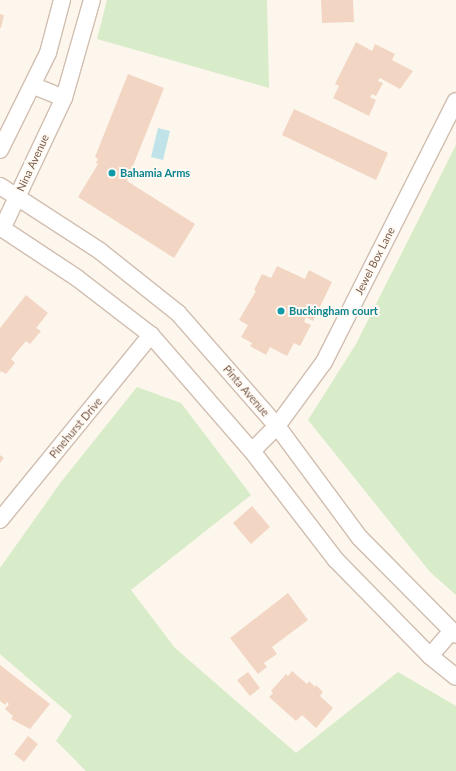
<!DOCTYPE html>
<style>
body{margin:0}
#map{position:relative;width:456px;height:771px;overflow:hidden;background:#fdf6ec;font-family:Lato,sans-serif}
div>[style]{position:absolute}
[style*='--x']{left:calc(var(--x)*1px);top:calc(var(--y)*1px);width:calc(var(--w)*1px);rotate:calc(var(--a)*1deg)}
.green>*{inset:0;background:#d8ecc9}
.water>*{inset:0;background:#bfe3e8}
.building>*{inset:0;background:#f3d5c3}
.roads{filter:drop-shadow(1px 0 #d1beb0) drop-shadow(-1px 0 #d1beb0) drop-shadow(0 1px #d1beb0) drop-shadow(0 -1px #d1beb0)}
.minor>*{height:16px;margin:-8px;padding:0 8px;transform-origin:8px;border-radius:8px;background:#fff}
.dots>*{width:11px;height:11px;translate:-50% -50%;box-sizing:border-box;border:2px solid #fffaf3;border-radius:50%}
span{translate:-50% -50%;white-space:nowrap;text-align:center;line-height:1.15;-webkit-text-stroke:4px #fffaf3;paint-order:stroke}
.street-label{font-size:11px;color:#7a5c4d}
.culture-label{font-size:11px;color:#0d838f;font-weight:700}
.left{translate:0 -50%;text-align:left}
</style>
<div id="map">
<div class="green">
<div style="clip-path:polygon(107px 0,267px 0,269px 88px,97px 39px)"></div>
<div style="clip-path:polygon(456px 145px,456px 595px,430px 572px,308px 420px,356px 344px)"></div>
<div style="clip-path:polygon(137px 387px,181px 403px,251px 495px,131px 590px,175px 648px,296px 753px,398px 672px,456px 706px,456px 771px,86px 771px,56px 741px,72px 716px,0 654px,0 568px,61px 482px)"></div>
</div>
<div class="water">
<div style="clip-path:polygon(158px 128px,170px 131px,163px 160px,151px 157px)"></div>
</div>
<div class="building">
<div style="clip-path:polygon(321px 0,353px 0,354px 22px,322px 23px)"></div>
<div style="clip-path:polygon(0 14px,4px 15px,1px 28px,0 28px)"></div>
<div style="clip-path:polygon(356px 42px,372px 51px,375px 44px,395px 54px,392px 60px,413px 71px,400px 89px,380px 78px,378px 81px,383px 83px,376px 96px,372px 94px,370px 97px,376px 100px,369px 116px,333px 98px,339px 86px,335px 84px)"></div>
<div style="clip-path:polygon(128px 74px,164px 88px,127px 181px,195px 224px,174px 258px,78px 197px,98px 164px,96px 163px,98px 159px,95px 157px)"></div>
<div style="clip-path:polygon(294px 109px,388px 153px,376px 180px,282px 135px)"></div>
<div style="clip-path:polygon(277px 266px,305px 279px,309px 270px,332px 282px,313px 321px,306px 317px,304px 322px,311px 325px,300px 346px,294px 343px,287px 356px,270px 347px,266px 355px,250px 346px,252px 343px,241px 337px,248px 325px,239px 320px,256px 291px,254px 290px,262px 274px,271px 278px)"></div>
<div style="clip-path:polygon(26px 295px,48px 313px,36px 328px,41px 331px,30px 344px,26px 341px,11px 359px,15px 363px,6px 374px,1px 371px,0 373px,0 328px)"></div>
<div style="clip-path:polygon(0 455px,4px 458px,0 463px)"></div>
<div style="clip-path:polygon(252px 506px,270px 527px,251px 544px,233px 523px)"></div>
<div style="clip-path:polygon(288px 593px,308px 620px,272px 647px,277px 654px,264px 663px,267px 667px,258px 674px,230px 638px)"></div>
<div style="clip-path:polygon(0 665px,50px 704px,30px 729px,11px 719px,13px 716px,5px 709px,9px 704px,7px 702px,5px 705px,0 701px)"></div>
<div style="clip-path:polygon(292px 671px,307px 684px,309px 681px,315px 687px,316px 685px,323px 692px,320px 696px,333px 708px,316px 728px,302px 715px,296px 721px,269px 697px,273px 693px,271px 691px,286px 674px,288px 676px)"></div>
<div style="clip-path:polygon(248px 672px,260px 688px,250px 696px,237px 680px)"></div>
<div style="clip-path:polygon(28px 736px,38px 744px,24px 762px,14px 754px)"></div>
</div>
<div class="roads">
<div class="minor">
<div style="--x:34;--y:86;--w:32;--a:22"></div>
<div style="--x:0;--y:150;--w:108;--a:-63.7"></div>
<div style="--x:48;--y:53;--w:55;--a:-75.2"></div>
<div style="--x:0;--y:186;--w:119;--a:33"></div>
<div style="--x:100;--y:251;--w:100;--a:38.5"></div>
<div style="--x:178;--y:313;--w:150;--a:48.8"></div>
<div style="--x:277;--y:426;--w:139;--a:53.5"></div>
<div style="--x:360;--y:538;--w:136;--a:45.3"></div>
<div style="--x:0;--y:227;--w:92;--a:33.5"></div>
<div style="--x:77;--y:278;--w:93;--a:37.6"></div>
<div style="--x:151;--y:335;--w:154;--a:49"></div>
<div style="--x:252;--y:451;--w:138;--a:52.4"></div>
<div style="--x:336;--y:560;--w:134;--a:45.6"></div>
<div style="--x:430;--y:656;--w:33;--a:39"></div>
<div style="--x:2;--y:229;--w:145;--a:-64.7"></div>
<div style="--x:64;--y:98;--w:102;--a:-74.1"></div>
<div style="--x:252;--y:451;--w:35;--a:-45"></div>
<div style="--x:277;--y:426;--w:79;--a:-53.7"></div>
<div style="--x:324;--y:362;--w:292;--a:-63.2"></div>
<div style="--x:0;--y:520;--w:239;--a:-50.8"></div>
<div style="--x:430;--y:656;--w:33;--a:-49"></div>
</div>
</div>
<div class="dots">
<div style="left:112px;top:173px;background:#0f9aa8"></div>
<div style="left:281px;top:311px;background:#0f9aa8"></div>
</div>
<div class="street-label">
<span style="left:33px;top:163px;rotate:-65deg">Nina Avenue</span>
<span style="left:375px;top:261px;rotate:-63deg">Jewel Box Lane</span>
<span style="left:246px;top:391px;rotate:49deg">Pinta Avenue</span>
<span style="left:76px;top:428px;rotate:-50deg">Pinehurst Drive</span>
</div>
<div class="culture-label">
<span class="left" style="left:120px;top:173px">Bahamia Arms</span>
<span class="left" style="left:289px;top:311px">Buckingham court</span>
</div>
</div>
